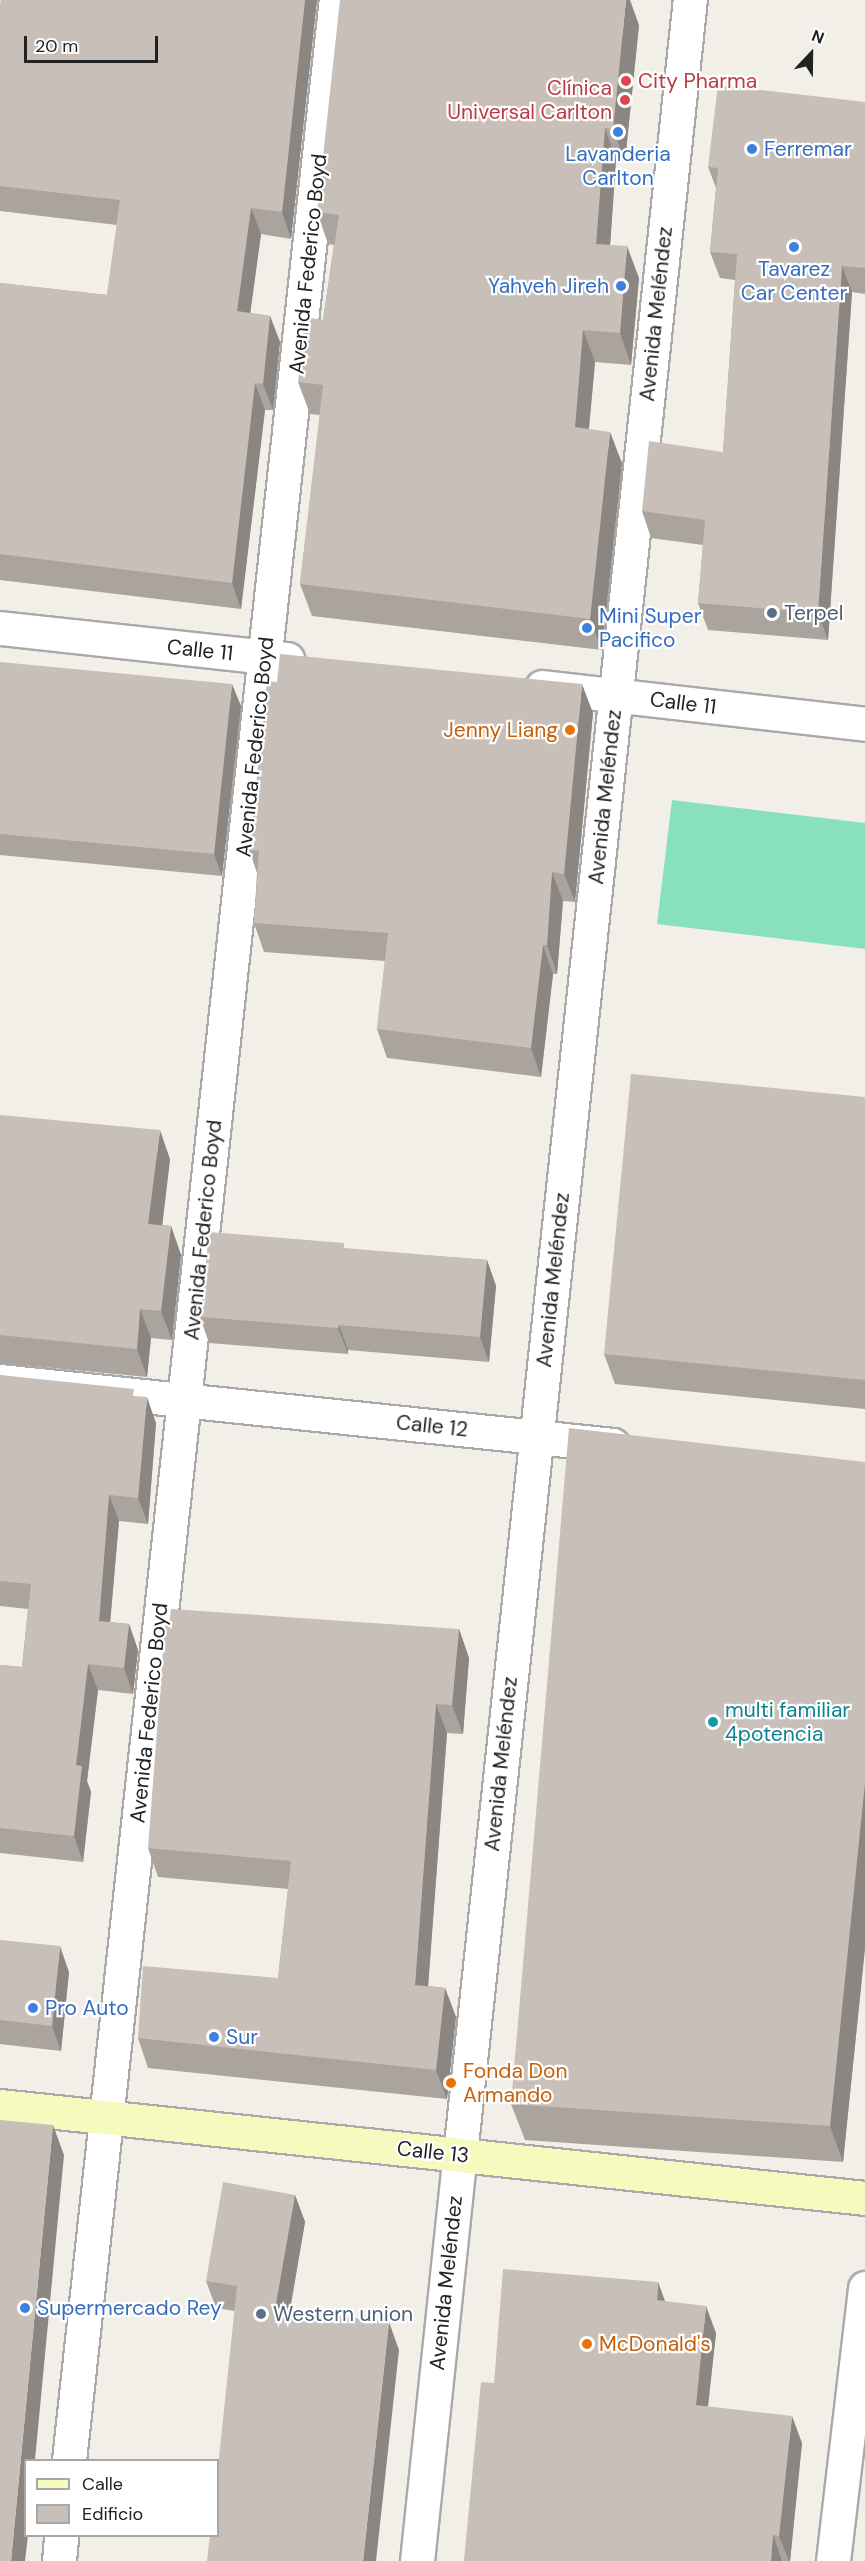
<!DOCTYPE html>
<meta charset="utf-8">
<style>
body{margin:0}
#map{position:relative;width:865px;height:2561px;overflow:hidden;background:#f2efe9;font-family:"DM Sans",sans-serif}
div>[style]{position:absolute}
[style*='--x']{left:calc(var(--x)*1px);top:calc(var(--y)*1px);width:calc(var(--w)*1px);rotate:calc(var(--a)*1deg)}
.pitch>*{inset:0;background:#88e0be}
.roads{filter:drop-shadow(2px 0 #a9a9a9) drop-shadow(-2px 0 #a9a9a9) drop-shadow(0 2px #a9a9a9) drop-shadow(0 -2px #a9a9a9)}
.minor>*{height:33px;margin:-16.5px;padding:0 16.5px;transform-origin:16.5px;border-radius:16.5px;background:#fff}
.tertiary>*{height:33px;margin:-16.5px;padding:0 16.5px;transform-origin:16.5px;border-radius:16.5px;background:#fff}
.secondary>*{height:33px;margin:-16.5px;padding:0 16.5px;transform-origin:16.5px;border-radius:16.5px;background:#f7fabf}
.wall>*{inset:0;background:#aba49e}
.shaded-wall>*{inset:0;background:#8b8681}
.building>*{inset:0;background:#c7bfb8}
.dots>*{width:16px;height:16px;translate:-50% -50%;box-sizing:border-box;border:3px solid #fff;border-radius:50%}
span{translate:-50% -50%;white-space:nowrap;text-align:center;line-height:1.15;-webkit-text-stroke:4.5px #fff;paint-order:stroke}
.health-label{font-size:21px;color:#be3a42}
.left{translate:0 -50%;text-align:left}
.right{translate:-100% -50%;text-align:right}
.shop-label{font-size:21px;color:#366cbe}
.street-label{font-size:21px;color:#222}
.service-label{font-size:21px;color:#4e5e75}
.food-label{font-size:21px;color:#c56008}
.culture-label{font-size:21px;color:#0d838f}
.legend{position:absolute;left:24px;top:2459px;width:195px;height:78px;box-sizing:border-box;background:#fff;border:2px solid #a7a7a7;margin:0;padding:8px 10px;list-style:none;font-size:18px;color:#222}
.legend li{display:flex;align-items:center;gap:12px;height:30px}
.legend b{width:30px;border:2px solid #a7a7a7}
.north{position:absolute;left:781px;top:24px;width:60px;height:60px;-webkit-text-stroke:4px #fff;paint-order:stroke;rotate:22deg;font-size:16px;font-weight:700;line-height:24px;text-align:center;color:#222}
.north::after{content:'';display:block;margin:auto;width:21px;height:27px;background:#222;clip-path:polygon(50% 0,100% 100%,50% 72%,0 100%)}
.scale{position:absolute;left:24px;top:36px;width:134px;height:27px;box-sizing:border-box;border:3px solid #222;border-top:0;padding-left:8px;font-size:18px;line-height:21px;white-space:nowrap;color:#222;-webkit-text-stroke:4px #fff;paint-order:stroke}
</style>
<div id="map">
<div class="pitch">
<div style="clip-path:polygon(672px 800px,865px 823px,865px 949px,657px 924px)"></div>
</div>
<div class="roads">
<div class="minor">
<div style="--x:0;--y:628;--w:289;--a:6.2"></div>
<div style="--x:542;--y:687;--w:325;--a:6.5"></div>
<div style="--x:0;--y:1381;--w:616;--a:5.96"></div>
<div style="--x:69;--y:2460;--w:2474;--a:-83.81"></div>
<div style="--x:59;--y:2561;--w:25;--a:-85"></div>
<div style="--x:417;--y:2561;--w:409;--a:-84"></div>
<div style="--x:833;--y:2561;--w:275;--a:-83.3"></div>
</div>
<div class="tertiary">
<div style="--x:460;--y:2154;--w:2166;--a:-83.91"></div>
</div>
<div class="secondary">
<div style="--x:0;--y:2106;--w:870;--a:6.07"></div>
</div>
</div>
<div class="wall">
<div style="clip-path:polygon(1px 0,317px 0,291px 239px,261px 234px,250px 313px,270px 316px,280px 342px,273px 410px,265px 410px,241px 609px,0 580px,0 283px,107px 295px,117px 225px,0 211px,0 9px)"></div>
<div style="clip-path:polygon(639px 25px,625px 161px,616px 160px,610px 245px,639px 278px,631px 365px,595px 362px,589px 429px,622px 463px,602px 650px,312px 616px,300px 584px,320px 415px,310px 414px,298px 382px,323px 320px,334px 245px,328px 244px,317px 212px)"></div>
<div style="clip-path:polygon(865px 102px,865px 294px,852px 292px,828px 640px,708px 630px,698px 603px,703px 545px,651px 538px,642px 511px,723px 452px,735px 280px,720px 278px,710px 252px,716px 188px,708px 167px)"></div>
<div style="clip-path:polygon(0 662px,241px 706px,222px 876px,0 855px)"></div>
<div style="clip-path:polygon(593px 713px,575px 902px,563px 901px,557px 974px,553px 974px,541px 1077px,387px 1058px,377px 1029px,385px 961px,264px 952px,254px 923px,257px 873px,249px 850px)"></div>
<div style="clip-path:polygon(865px 1097px,865px 1409px,615px 1384px,604px 1354px)"></div>
<div style="clip-path:polygon(0 1115px,170px 1159px,162px 1225px,171px 1226px,181px 1255px,172px 1340px,151px 1338px,147px 1377px,0 1363px)"></div>
<div style="clip-path:polygon(346px 1249px,487px 1260px,496px 1286px,489px 1362px,348px 1350px,348px 1354px,209px 1343px,200px 1317px)"></div>
<div style="clip-path:polygon(0 1375px,137px 1397px,156px 1423px,148px 1524px,119px 1521px,110px 1622px,129px 1624px,138px 1650px,133px 1694px,98px 1690px,87px 1781px,91px 1792px,83px 1862px,0 1853px,0 1665px,22px 1667px,28px 1609px,0 1606px)"></div>
<div style="clip-path:polygon(865px 1462px,865px 1948px,843px 2162px,525px 2140px,511px 2104px)"></div>
<div style="clip-path:polygon(459px 1629px,469px 1658px,463px 1734px,447px 1733px,428px 1986px,445px 1988px,456px 2017px,447px 2099px,148px 2068px,138px 2038px,278px 1978px,288px 1889px,158px 1877px,148px 1848px)"></div>
<div style="clip-path:polygon(0 1940px,69px 1972px,61px 2051px,0 2044px)"></div>
<div style="clip-path:polygon(295px 2195px,305px 2222px,290px 2311px,399px 2350px,235px 2311px,216px 2308px,206px 2281px)"></div>
<div style="clip-path:polygon(665px 2301px,716px 2333px,708px 2407px,802px 2443px,790px 2561px,464px 2561px,494px 2383px)"></div>
</div>
<div class="shaded-wall">
<div style="clip-path:polygon(305px 0,317px 0,291px 239px,282px 212px)"></div>
<div style="clip-path:polygon(626px 0,630px 0,639px 25px,625px 161px,613px 129px)"></div>
<div style="clip-path:polygon(605px 128px,616px 160px,608px 276px,596px 244px)"></div>
<div style="clip-path:polygon(251px 208px,261px 234px,247px 337px,237px 311px)"></div>
<div style="clip-path:polygon(627px 246px,639px 278px,631px 365px,620px 333px)"></div>
<div style="clip-path:polygon(842px 266px,852px 292px,828px 640px,818px 613px)"></div>
<div style="clip-path:polygon(270px 316px,280px 342px,273px 410px,263px 384px)"></div>
<div style="clip-path:polygon(583px 330px,595px 362px,586px 459px,575px 427px)"></div>
<div style="clip-path:polygon(255px 383px,265px 410px,241px 609px,232px 583px)"></div>
<div style="clip-path:polygon(610px 432px,622px 463px,602px 650px,590px 619px)"></div>
<div style="clip-path:polygon(232px 684px,241px 706px,222px 876px,214px 854px)"></div>
<div style="clip-path:polygon(582px 684px,593px 713px,575px 902px,564px 874px)"></div>
<div style="clip-path:polygon(552px 872px,563px 901px,557px 974px,547px 945px)"></div>
<div style="clip-path:polygon(543px 945px,553px 974px,541px 1077px,531px 1048px)"></div>
<div style="clip-path:polygon(160px 1130px,170px 1159px,159px 1253px,148px 1224px)"></div>
<div style="clip-path:polygon(171px 1226px,181px 1255px,172px 1340px,161px 1311px)"></div>
<div style="clip-path:polygon(487px 1260px,496px 1286px,489px 1362px,480px 1337px)"></div>
<div style="clip-path:polygon(140px 1309px,151px 1338px,147px 1377px,137px 1349px)"></div>
<div style="clip-path:polygon(339px 1325px,348px 1350px,348px 1354px,338px 1328px)"></div>
<div style="clip-path:polygon(147px 1397px,156px 1423px,148px 1524px,138px 1498px)"></div>
<div style="clip-path:polygon(109px 1495px,119px 1521px,108px 1647px,99px 1621px)"></div>
<div style="clip-path:polygon(129px 1624px,138px 1650px,133px 1694px,124px 1668px)"></div>
<div style="clip-path:polygon(459px 1629px,469px 1658px,463px 1734px,452px 1705px)"></div>
<div style="clip-path:polygon(88px 1664px,98px 1690px,87px 1781px,91px 1792px,83px 1862px,74px 1836px,76px 1765px)"></div>
<div style="clip-path:polygon(436px 1704px,447px 1733px,426px 2014px,415px 1985px)"></div>
<div style="clip-path:polygon(865px 1782px,865px 1948px,843px 2162px,830px 2126px)"></div>
<div style="clip-path:polygon(60px 1946px,69px 1972px,61px 2051px,52px 2026px)"></div>
<div style="clip-path:polygon(445px 1988px,456px 2017px,447px 2099px,436px 2070px)"></div>
<div style="clip-path:polygon(53px 2125px,64px 2155px,35px 2460px,26px 2460px,26px 2535px,28px 2535px,25px 2561px,11px 2561px)"></div>
<div style="clip-path:polygon(295px 2195px,305px 2222px,285px 2337px,275px 2309px)"></div>
<div style="clip-path:polygon(658px 2282px,668px 2309px,657px 2300px)"></div>
<div style="clip-path:polygon(706px 2306px,716px 2333px,705px 2432px,696px 2405px)"></div>
<div style="clip-path:polygon(389px 2322px,399px 2350px,376px 2561px,363px 2561px)"></div>
<div style="clip-path:polygon(792px 2416px,802px 2443px,790px 2561px,789px 2561px,779px 2536px)"></div>
<div style="clip-path:polygon(773px 2535px,782px 2561px,771px 2561px)"></div>
</div>
<div class="building">
<div style="clip-path:polygon(1px 0,305px 0,282px 212px,251px 208px,237px 311px,270px 316px,263px 384px,255px 383px,232px 583px,0 554px,0 283px,107px 295px,120px 200px,0 186px,0 9px)"></div>
<div style="clip-path:polygon(340px 0,626px 0,613px 129px,605px 128px,596px 244px,627px 246px,620px 333px,583px 330px,575px 427px,610px 432px,590px 619px,300px 584px,323px 385px,298px 382px,305px 317px,323px 320px,339px 215px,317px 212px)"></div>
<div style="clip-path:polygon(718px 85px,865px 102px,865px 268px,842px 266px,818px 613px,698px 603px,705px 520px,642px 511px,649px 441px,723px 452px,737px 254px,710px 252px,718px 168px,708px 167px)"></div>
<div style="clip-path:polygon(280px 654px,582px 684px,564px 874px,552px 872px,547px 945px,543px 945px,531px 1048px,377px 1029px,388px 933px,254px 923px,259px 851px,249px 850px,267px 681px,277px 682px)"></div>
<div style="clip-path:polygon(0 662px,232px 684px,214px 854px,0 834px)"></div>
<div style="clip-path:polygon(631px 1074px,865px 1097px,865px 1380px,604px 1354px)"></div>
<div style="clip-path:polygon(0 1115px,160px 1130px,148px 1224px,171px 1226px,161px 1311px,140px 1309px,137px 1349px,0 1335px)"></div>
<div style="clip-path:polygon(209px 1232px,344px 1243px,344px 1248px,487px 1260px,480px 1337px,339px 1325px,338px 1328px,200px 1317px)"></div>
<div style="clip-path:polygon(0 1375px,134px 1389px,133px 1396px,147px 1397px,138px 1498px,109px 1495px,99px 1621px,129px 1624px,124px 1668px,88px 1664px,76px 1765px,82px 1766px,74px 1836px,0 1828px,0 1665px,22px 1667px,31px 1584px,0 1581px)"></div>
<div style="clip-path:polygon(569px 1428px,865px 1462px,865px 1782px,830px 2126px,511px 2104px)"></div>
<div style="clip-path:polygon(171px 1609px,459px 1629px,452px 1705px,436px 1704px,415px 1985px,445px 1988px,436px 2070px,138px 2038px,143px 1966px,278px 1978px,291px 1861px,148px 1848px,165px 1625px,169px 1626px)"></div>
<div style="clip-path:polygon(0 1940px,60px 1946px,52px 2026px,0 2020px)"></div>
<div style="clip-path:polygon(0 2120px,53px 2125px,11px 2561px,0 2561px)"></div>
<div style="clip-path:polygon(223px 2182px,295px 2195px,275px 2309px,389px 2322px,363px 2561px,207px 2561px,210px 2535px,218px 2535px,218px 2467px,237px 2286px,206px 2281px)"></div>
<div style="clip-path:polygon(503px 2269px,658px 2282px,657px 2300px,706px 2306px,696px 2405px,792px 2416px,779px 2536px,773px 2535px,771px 2561px,464px 2561px,481px 2382px,494px 2383px)"></div>
</div>
<div class="dots">
<div style="left:626px;top:81px;background:#e0444e"></div>
<div style="left:625px;top:100px;background:#e0444e"></div>
<div style="left:618px;top:132px;background:#3f7fe0"></div>
<div style="left:752px;top:149px;background:#3f7fe0"></div>
<div style="left:794px;top:247px;background:#3f7fe0"></div>
<div style="left:621px;top:286px;background:#3f7fe0"></div>
<div style="left:772px;top:613px;background:#5c6f8a"></div>
<div style="left:587px;top:628px;background:#3f7fe0"></div>
<div style="left:570px;top:730px;background:#e8710a"></div>
<div style="left:713px;top:1722px;background:#0f9aa8"></div>
<div style="left:33px;top:2008px;background:#3f7fe0"></div>
<div style="left:214px;top:2037px;background:#3f7fe0"></div>
<div style="left:451px;top:2083px;background:#e8710a"></div>
<div style="left:25px;top:2308px;background:#3f7fe0"></div>
<div style="left:261px;top:2314px;background:#5c6f8a"></div>
<div style="left:587px;top:2344px;background:#e8710a"></div>
</div>
<div class="health-label">
<span class="left" style="left:638px;top:81px">City Pharma</span>
<span class="right" style="left:612px;top:100px">Clínica<br>Universal Carlton</span>
</div>
<div class="shop-label">
<span class="left" style="left:764px;top:149px">Ferremar</span>
<span style="left:618px;top:166px">Lavanderia<br>Carlton</span>
<span style="left:794px;top:281px">Tavarez<br>Car Center</span>
<span class="right" style="left:609px;top:286px">Yahveh Jireh</span>
<span class="left" style="left:599px;top:628px">Mini Super<br>Pacifico</span>
<span class="left" style="left:45px;top:2008px">Pro Auto</span>
<span class="left" style="left:226px;top:2037px">Sur</span>
<span class="left" style="left:37px;top:2308px">Supermercado Rey</span>
</div>
<div class="street-label">
<span style="left:308px;top:264px;rotate:-84deg">Avenida Federico Boyd</span>
<span style="left:656px;top:314px;rotate:-84deg">Avenida Meléndez</span>
<span style="left:200px;top:650px;rotate:6deg">Calle 11</span>
<span style="left:683px;top:703px;rotate:7deg">Calle 11</span>
<span style="left:255px;top:747px;rotate:-84deg">Avenida Federico Boyd</span>
<span style="left:605px;top:797px;rotate:-84deg">Avenida Meléndez</span>
<span style="left:203px;top:1230px;rotate:-84deg">Avenida Federico Boyd</span>
<span style="left:553px;top:1280px;rotate:-84deg">Avenida Meléndez</span>
<span style="left:432px;top:1426px;rotate:6deg">Calle 12</span>
<span style="left:149px;top:1713px;rotate:-84deg">Avenida Federico Boyd</span>
<span style="left:501px;top:1764px;rotate:-84deg">Avenida Meléndez</span>
<span style="left:433px;top:2152px;rotate:6deg">Calle 13</span>
<span style="left:446px;top:2283px;rotate:-84deg">Avenida Meléndez</span>
</div>
<div class="service-label">
<span class="left" style="left:784px;top:613px">Terpel</span>
<span class="left" style="left:273px;top:2314px">Western union</span>
</div>
<div class="food-label">
<span class="right" style="left:558px;top:730px">Jenny Liang</span>
<span class="left" style="left:463px;top:2083px">Fonda Don<br>Armando</span>
<span class="left" style="left:599px;top:2344px">McDonald's</span>
</div>
<div class="culture-label">
<span class="left" style="left:725px;top:1722px">multi familiar<br>4potencia</span>
</div>
<ul class="legend">
<li><b style="height:8px;background:#f7fabf"></b>Calle</li>
<li><b style="height:16px;background:#c7bfb8"></b>Edificio</li>
</ul>
<div class="north">N</div>
<div class="scale">20 m</div>
</div>
